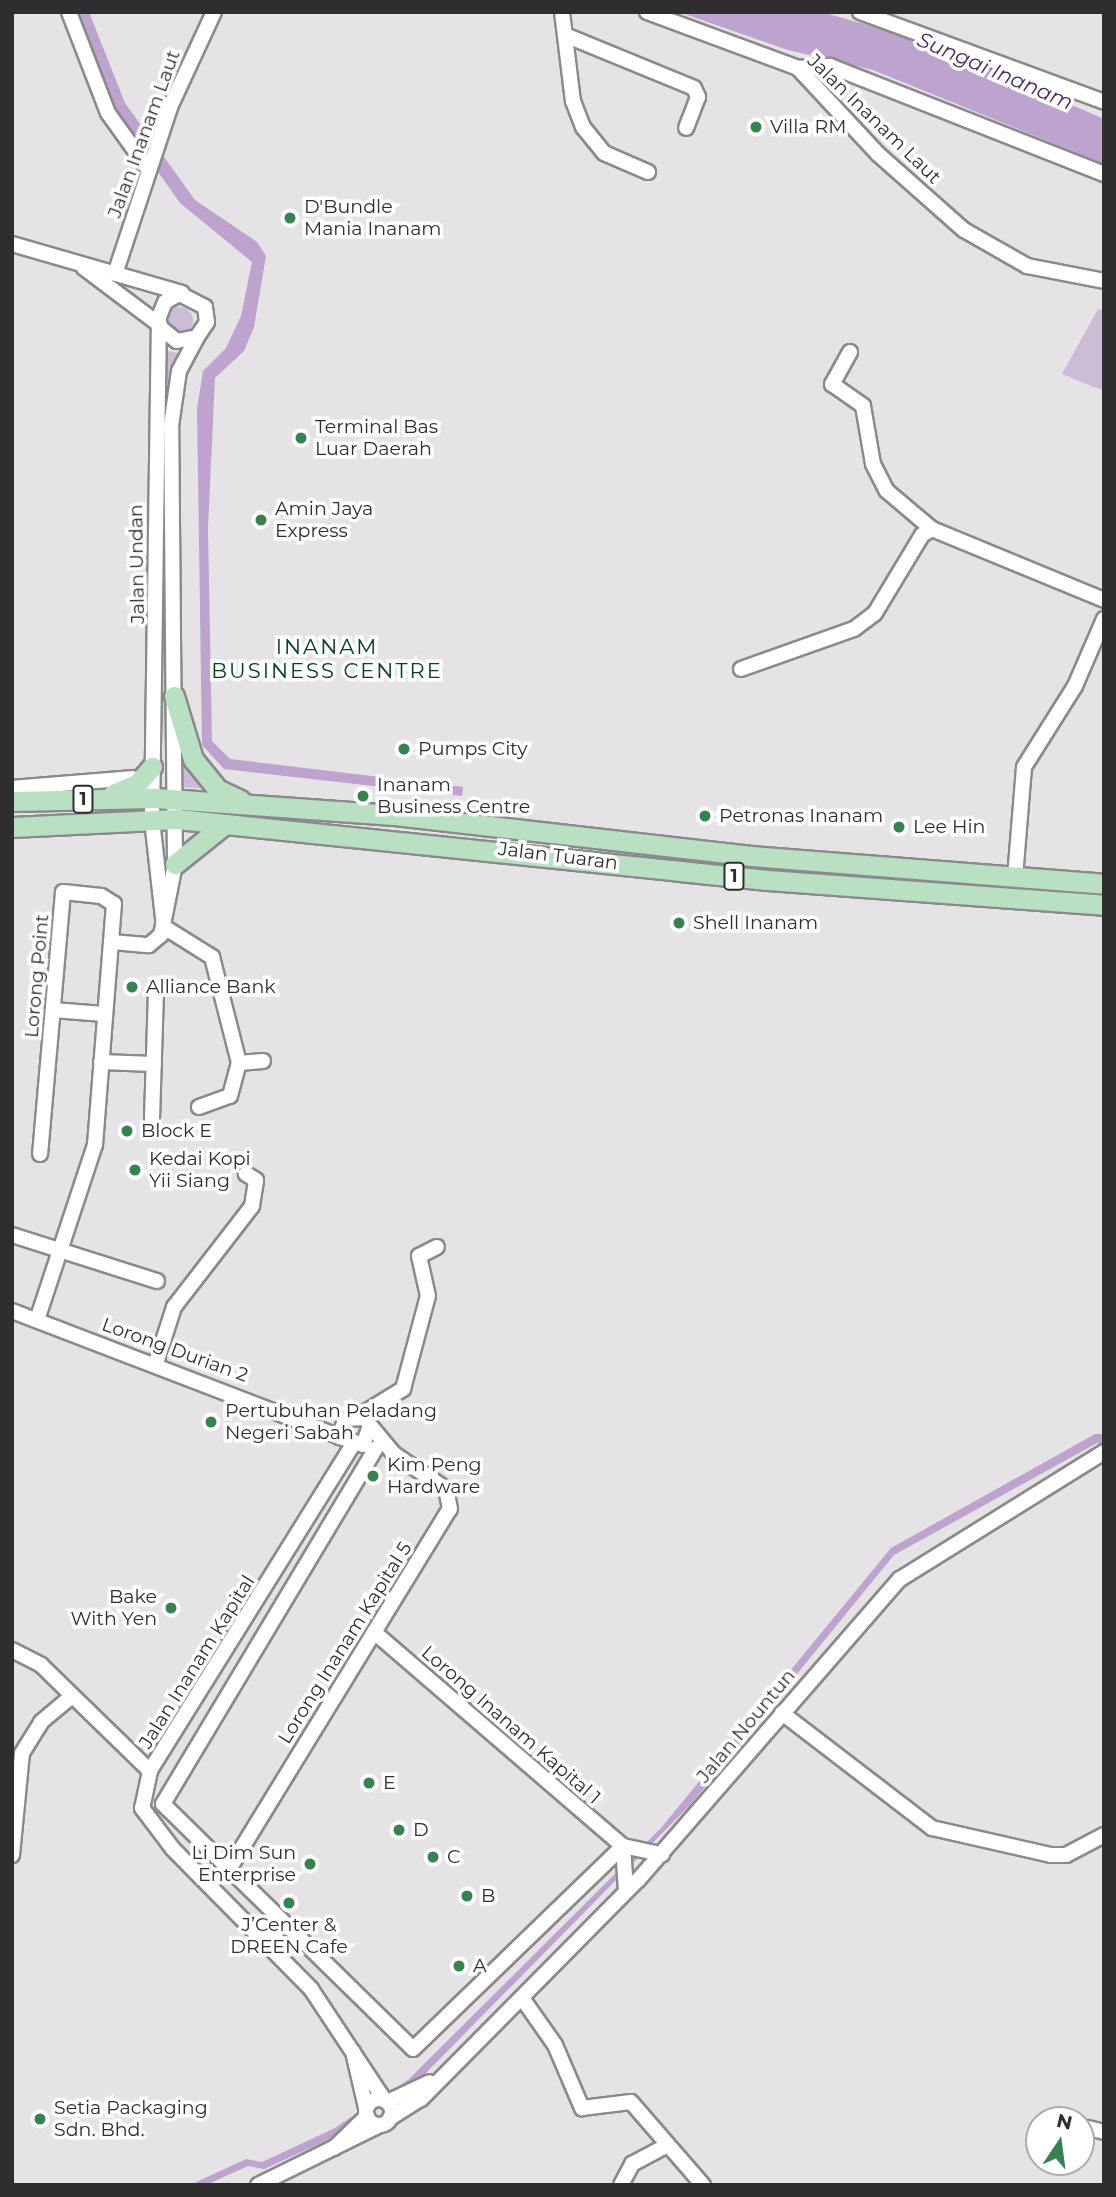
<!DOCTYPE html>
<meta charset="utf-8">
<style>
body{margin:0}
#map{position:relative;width:1116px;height:2197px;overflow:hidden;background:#e5e3e6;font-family:Montserrat,sans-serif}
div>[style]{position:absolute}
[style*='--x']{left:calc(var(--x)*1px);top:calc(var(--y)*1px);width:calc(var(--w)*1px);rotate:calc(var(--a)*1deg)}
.green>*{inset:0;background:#ccbcd6}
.round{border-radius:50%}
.water>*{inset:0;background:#bda3ce}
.roads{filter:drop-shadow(2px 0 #8a898c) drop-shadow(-2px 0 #8a898c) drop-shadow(0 2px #8a898c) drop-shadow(0 -2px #8a898c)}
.minor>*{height:14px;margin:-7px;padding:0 7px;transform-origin:7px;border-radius:7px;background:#fff}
.minor>.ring{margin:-7px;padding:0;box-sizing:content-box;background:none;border:14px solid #fff;border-radius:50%}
.major>*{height:19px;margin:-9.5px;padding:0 9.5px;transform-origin:9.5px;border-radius:9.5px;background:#bae0c4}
.dots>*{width:19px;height:19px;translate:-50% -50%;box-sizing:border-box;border:4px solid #fff;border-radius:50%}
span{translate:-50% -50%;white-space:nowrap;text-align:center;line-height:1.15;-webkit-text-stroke:7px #fff;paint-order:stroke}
.shield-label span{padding:2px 5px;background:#fff;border:2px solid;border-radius:5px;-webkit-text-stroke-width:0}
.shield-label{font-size:18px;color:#2f2e2f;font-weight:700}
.street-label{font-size:19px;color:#2f2e2f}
.poi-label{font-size:19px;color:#2f2e2f}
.left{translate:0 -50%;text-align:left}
.right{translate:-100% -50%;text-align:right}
.water-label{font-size:21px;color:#4a285e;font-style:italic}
.neighbourhood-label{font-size:21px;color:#074020;letter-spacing:2px}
.frame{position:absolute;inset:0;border:14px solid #2f2e2f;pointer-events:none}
.north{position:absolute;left:1025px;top:2106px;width:70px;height:70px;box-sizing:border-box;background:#fff;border:2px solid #acabac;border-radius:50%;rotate:13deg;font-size:19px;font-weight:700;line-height:28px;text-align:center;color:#2f2e2f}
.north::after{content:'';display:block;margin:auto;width:24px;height:32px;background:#368251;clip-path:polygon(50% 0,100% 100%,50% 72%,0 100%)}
</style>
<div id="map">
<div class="green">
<div class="round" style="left:165px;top:307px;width:28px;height:28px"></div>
<div style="clip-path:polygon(1098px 309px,1104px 311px,1104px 391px,1062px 374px)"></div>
<div style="clip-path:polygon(168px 351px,179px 353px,165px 410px,164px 788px,162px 436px)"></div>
<div style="clip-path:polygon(180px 745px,213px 789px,179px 787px)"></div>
</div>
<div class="water">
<div style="clip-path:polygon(73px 12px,89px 12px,125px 103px,195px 200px,257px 242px,266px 256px,254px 327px,244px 351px,215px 378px,208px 528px,212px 741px,230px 759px,463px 787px,462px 796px,224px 769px,202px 745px,197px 409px,203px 371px,226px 348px,241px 316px,252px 262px,180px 203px,110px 104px)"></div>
<div style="clip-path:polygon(679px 12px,821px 12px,922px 40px,1104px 119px,1104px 164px,873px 70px,788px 50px)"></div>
<div style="clip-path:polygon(1095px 1434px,1104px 1434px,1104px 1447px,1097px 1443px,894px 1555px,690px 1805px,413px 2086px,337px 2136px,264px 2169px,248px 2166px,206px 2185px,190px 2185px,246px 2159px,262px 2162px,333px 2129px,408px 2080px,661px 1828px,891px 1548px)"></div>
</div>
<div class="roads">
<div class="minor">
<div style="--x:69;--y:12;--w:108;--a:68.9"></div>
<div style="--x:108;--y:113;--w:70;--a:54.3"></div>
<div style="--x:562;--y:12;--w:90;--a:83"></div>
<div style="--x:573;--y:101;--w:28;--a:69"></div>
<div style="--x:583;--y:127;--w:33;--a:51"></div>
<div style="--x:604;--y:153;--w:48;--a:23.4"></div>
<div style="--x:647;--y:12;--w:161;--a:20.3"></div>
<div style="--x:798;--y:68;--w:117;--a:47.1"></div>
<div style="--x:878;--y:154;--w:115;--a:41.5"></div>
<div style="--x:964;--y:230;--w:73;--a:29.7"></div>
<div style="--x:1027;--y:266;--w:78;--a:11"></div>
<div style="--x:860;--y:12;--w:260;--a:20.2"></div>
<div style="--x:565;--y:35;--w:139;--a:22.3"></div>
<div style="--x:694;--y:88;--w:10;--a:66"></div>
<div style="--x:698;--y:97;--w:33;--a:111"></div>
<div style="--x:798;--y:68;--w:32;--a:-4"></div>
<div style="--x:830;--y:66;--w:295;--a:21.5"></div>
<div style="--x:12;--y:244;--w:177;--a:16.1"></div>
<div style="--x:84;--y:268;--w:95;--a:36.9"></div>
<div style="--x:116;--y:271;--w:175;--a:-71.7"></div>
<div style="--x:171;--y:105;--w:102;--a:-65.2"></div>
<div style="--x:162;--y:329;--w:19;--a:39"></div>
<div style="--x:177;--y:341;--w:20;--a:-11"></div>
<div style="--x:197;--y:337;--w:18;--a:-56"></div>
<div style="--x:207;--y:322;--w:15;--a:-98"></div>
<div style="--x:205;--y:307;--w:29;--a:-153"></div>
<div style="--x:179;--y:294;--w:16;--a:150"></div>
<div style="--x:165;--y:302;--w:16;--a:112"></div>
<div style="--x:159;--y:317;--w:503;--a:90.8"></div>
<div style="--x:152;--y:820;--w:108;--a:83.6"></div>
<div style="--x:850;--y:352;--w:37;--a:119"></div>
<div style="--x:832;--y:384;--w:38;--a:35"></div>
<div style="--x:863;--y:406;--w:59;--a:80.2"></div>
<div style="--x:873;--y:464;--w:30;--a:63"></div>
<div style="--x:887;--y:491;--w:59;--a:40.2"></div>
<div style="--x:741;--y:669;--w:120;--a:-19.5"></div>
<div style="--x:854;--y:629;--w:26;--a:-37"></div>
<div style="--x:875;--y:613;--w:91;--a:-58.9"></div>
<div style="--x:922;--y:535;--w:12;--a:-31"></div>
<div style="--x:932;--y:529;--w:186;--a:22.4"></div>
<div style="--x:12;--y:788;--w:121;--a:-4.7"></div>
<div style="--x:1015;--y:877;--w:110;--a:-85.3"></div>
<div style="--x:1024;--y:767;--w:96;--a:-57.8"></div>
<div style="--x:1075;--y:686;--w:73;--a:-66.6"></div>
<div style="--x:164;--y:927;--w:57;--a:32"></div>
<div style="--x:212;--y:957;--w:109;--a:75.7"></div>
<div style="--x:239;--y:1063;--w:24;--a:-5"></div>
<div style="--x:112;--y:942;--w:37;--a:5"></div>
<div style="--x:149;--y:945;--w:16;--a:-40"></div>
<div style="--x:161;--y:935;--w:72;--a:-78.8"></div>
<div style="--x:175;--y:864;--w:438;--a:-90.5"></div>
<div style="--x:171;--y:426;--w:56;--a:-81.7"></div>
<div style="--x:179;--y:371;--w:38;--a:-62"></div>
<div style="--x:53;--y:1010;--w:51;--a:4.5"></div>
<div style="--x:101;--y:1062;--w:53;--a:2.2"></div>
<div style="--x:199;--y:1107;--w:33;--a:-20"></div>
<div style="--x:230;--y:1096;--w:34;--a:-75"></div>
<div style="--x:152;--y:1119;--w:126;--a:-88.2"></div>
<div style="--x:12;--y:1235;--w:152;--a:17.6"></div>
<div style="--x:12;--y:1311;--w:351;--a:21"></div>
<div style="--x:37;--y:1320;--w:184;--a:-71.7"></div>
<div style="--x:95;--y:1145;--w:242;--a:-85.5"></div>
<div style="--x:114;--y:904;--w:15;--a:-148"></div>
<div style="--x:101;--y:896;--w:38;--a:-174"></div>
<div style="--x:63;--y:892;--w:263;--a:95"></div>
<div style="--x:156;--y:1363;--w:59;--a:-72.2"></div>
<div style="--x:174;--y:1307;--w:128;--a:-52.3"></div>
<div style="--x:252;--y:1206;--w:26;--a:-81"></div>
<div style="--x:256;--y:1180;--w:12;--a:-149"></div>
<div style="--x:359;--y:1416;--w:52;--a:-31.5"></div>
<div style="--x:403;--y:1389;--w:96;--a:-75"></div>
<div style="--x:428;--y:1296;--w:41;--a:-102.7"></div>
<div style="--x:419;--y:1256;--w:20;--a:-27"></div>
<div style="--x:352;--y:1446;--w:383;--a:121.9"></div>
<div style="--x:150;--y:1771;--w:38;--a:102"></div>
<div style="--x:142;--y:1808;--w:51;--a:52.9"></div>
<div style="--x:173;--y:1849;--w:197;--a:45.4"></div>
<div style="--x:311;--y:1989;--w:134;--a:56.5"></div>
<div style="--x:376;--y:1448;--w:415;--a:120.9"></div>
<div style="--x:163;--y:1804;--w:350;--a:44.4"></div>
<div style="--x:413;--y:2049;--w:292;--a:-44"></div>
<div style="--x:374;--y:1632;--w:328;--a:40.7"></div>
<div style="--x:12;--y:1650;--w:33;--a:27"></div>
<div style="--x:41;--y:1665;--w:152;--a:44.2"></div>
<div style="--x:782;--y:1713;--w:189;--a:37.5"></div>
<div style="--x:932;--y:1828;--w:122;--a:12.8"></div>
<div style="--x:1051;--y:1855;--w:15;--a:0"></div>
<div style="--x:1066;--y:1855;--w:43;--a:-27.8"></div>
<div style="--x:623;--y:1846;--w:45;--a:86.2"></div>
<div style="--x:623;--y:1846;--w:40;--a:12"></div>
<div style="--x:12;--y:1855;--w:102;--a:-84.4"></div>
<div style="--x:22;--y:1753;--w:36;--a:-58"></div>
<div style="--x:41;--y:1722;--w:38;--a:-40"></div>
<div style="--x:229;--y:1869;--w:422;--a:-58.5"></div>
<div style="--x:450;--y:1509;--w:20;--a:-101"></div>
<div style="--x:446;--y:1489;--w:63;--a:-146.1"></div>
<div style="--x:394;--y:1454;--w:47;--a:-129.8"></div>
<div style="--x:364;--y:1418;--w:19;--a:177"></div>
<div style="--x:345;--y:1419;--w:19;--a:106"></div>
<div style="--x:340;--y:1437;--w:24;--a:19"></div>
<div style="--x:363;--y:1445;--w:20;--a:-70"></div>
<div style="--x:279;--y:1918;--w:13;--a:148"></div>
<div style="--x:268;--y:1925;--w:27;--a:59"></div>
<div style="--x:522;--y:1998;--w:57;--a:54.9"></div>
<div style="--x:555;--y:2045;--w:69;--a:66.8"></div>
<div style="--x:582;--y:2108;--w:49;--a:-7"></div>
<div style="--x:631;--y:2102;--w:110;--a:49.1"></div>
<div style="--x:353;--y:2052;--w:57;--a:76.9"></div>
<div class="ring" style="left:366px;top:2099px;width:12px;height:12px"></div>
<div style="--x:387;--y:2102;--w:47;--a:-24.9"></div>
<div style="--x:390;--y:2118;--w:36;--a:-32"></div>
<div style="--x:421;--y:2099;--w:308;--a:-45.3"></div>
<div style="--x:638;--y:1880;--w:399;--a:-49"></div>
<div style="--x:900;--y:1579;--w:240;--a:-31.9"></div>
<div style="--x:1088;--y:2128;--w:16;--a:14"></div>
<div style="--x:334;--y:2148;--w:46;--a:-44.1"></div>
<div style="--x:258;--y:2185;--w:136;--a:-26.2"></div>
<div style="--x:621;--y:2185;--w:24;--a:-62"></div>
<div style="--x:632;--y:2164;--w:38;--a:-28"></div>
</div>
<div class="major">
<div style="--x:174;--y:696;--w:66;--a:73.2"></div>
<div style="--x:193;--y:759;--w:38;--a:51"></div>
<div style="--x:217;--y:789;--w:26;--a:25"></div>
<div style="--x:113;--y:794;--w:26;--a:-23"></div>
<div style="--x:137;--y:784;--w:23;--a:-49"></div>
<div style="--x:12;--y:801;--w:143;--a:-1.2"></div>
<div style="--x:155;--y:798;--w:239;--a:4.1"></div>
<div style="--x:393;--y:815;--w:360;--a:6.5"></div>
<div style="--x:751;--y:856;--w:354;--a:4.5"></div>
<div style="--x:12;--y:827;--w:165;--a:-2.8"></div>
<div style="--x:177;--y:819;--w:593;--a:5.9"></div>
<div style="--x:767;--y:880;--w:338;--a:4.2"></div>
<div style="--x:175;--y:864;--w:64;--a:-38.7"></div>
</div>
</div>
<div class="dots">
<div style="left:756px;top:127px;background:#368251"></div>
<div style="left:290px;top:218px;background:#368251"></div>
<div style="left:301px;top:438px;background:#368251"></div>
<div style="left:261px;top:520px;background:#368251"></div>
<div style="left:404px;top:749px;background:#368251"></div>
<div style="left:363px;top:796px;background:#368251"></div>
<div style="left:705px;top:816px;background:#368251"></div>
<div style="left:899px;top:827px;background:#368251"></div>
<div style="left:679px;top:923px;background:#368251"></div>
<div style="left:132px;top:987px;background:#368251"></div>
<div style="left:127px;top:1131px;background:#368251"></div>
<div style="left:135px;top:1170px;background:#368251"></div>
<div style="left:211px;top:1422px;background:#368251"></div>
<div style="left:373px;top:1476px;background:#368251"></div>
<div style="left:171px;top:1608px;background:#368251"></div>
<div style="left:369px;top:1783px;background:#368251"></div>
<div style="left:399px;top:1830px;background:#368251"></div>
<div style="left:433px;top:1857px;background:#368251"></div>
<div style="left:310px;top:1864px;background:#368251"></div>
<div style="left:467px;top:1896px;background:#368251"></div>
<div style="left:289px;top:1903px;background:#368251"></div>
<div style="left:459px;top:1966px;background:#368251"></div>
<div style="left:40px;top:2119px;background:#368251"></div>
</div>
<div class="shield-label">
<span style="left:83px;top:799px">1</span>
<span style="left:734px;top:876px">1</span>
</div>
<div class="street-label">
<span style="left:874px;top:119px;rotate:44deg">Jalan Inanam Laut</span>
<span style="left:144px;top:134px;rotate:-70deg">Jalan Inanam Laut</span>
<span style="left:137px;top:564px;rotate:-91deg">Jalan Undan</span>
<span style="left:558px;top:856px;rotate:7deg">Jalan Tuaran</span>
<span style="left:37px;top:976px;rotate:-85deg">Lorong Point</span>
<span style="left:175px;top:1350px;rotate:20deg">Lorong Durian 2</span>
<span style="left:345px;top:1643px;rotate:-58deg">Lorong Inanam Kapital 5</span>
<span style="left:197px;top:1662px;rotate:-58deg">Jalan Inanam Kapital</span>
<span style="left:511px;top:1725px;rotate:41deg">Lorong Inanam Kapital 1</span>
<span style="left:746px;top:1726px;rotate:-50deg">Jalan Nountun</span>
</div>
<div class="poi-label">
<span class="left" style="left:770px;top:127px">Villa RM</span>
<span class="left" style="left:304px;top:218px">D'Bundle<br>Mania Inanam</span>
<span class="left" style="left:315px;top:438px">Terminal Bas<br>Luar Daerah</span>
<span class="left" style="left:275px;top:520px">Amin Jaya<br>Express</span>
<span class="left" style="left:418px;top:749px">Pumps City</span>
<span class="left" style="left:377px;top:796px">Inanam<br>Business Centre</span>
<span class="left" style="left:719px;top:816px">Petronas Inanam</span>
<span class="left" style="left:913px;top:827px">Lee Hin</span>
<span class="left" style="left:693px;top:923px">Shell Inanam</span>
<span class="left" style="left:146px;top:987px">Alliance Bank</span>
<span class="left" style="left:141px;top:1131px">Block E</span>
<span class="left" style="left:149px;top:1170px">Kedai Kopi<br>Yii Siang</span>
<span class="left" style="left:225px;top:1422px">Pertubuhan Peladang<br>Negeri Sabah</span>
<span class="left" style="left:387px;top:1476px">Kim Peng<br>Hardware</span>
<span class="right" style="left:157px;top:1608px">Bake<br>With Yen</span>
<span class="left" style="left:383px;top:1783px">E</span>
<span class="left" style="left:413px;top:1830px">D</span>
<span class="right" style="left:296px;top:1864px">Li Dim Sun<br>Enterprise</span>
<span class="left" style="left:447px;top:1857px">C</span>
<span class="left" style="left:481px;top:1896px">B</span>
<span style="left:289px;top:1936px">J’Center &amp;<br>DREEN Cafe</span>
<span class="left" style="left:473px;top:1966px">A</span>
<span class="left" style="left:54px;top:2119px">Setia Packaging<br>Sdn. Bhd.</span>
</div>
<div class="water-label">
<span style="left:995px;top:71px;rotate:23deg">Sungai Inanam</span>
</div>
<div class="neighbourhood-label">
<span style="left:327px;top:659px">INANAM<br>BUSINESS CENTRE</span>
</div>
<div class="frame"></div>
<div class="north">N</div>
</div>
